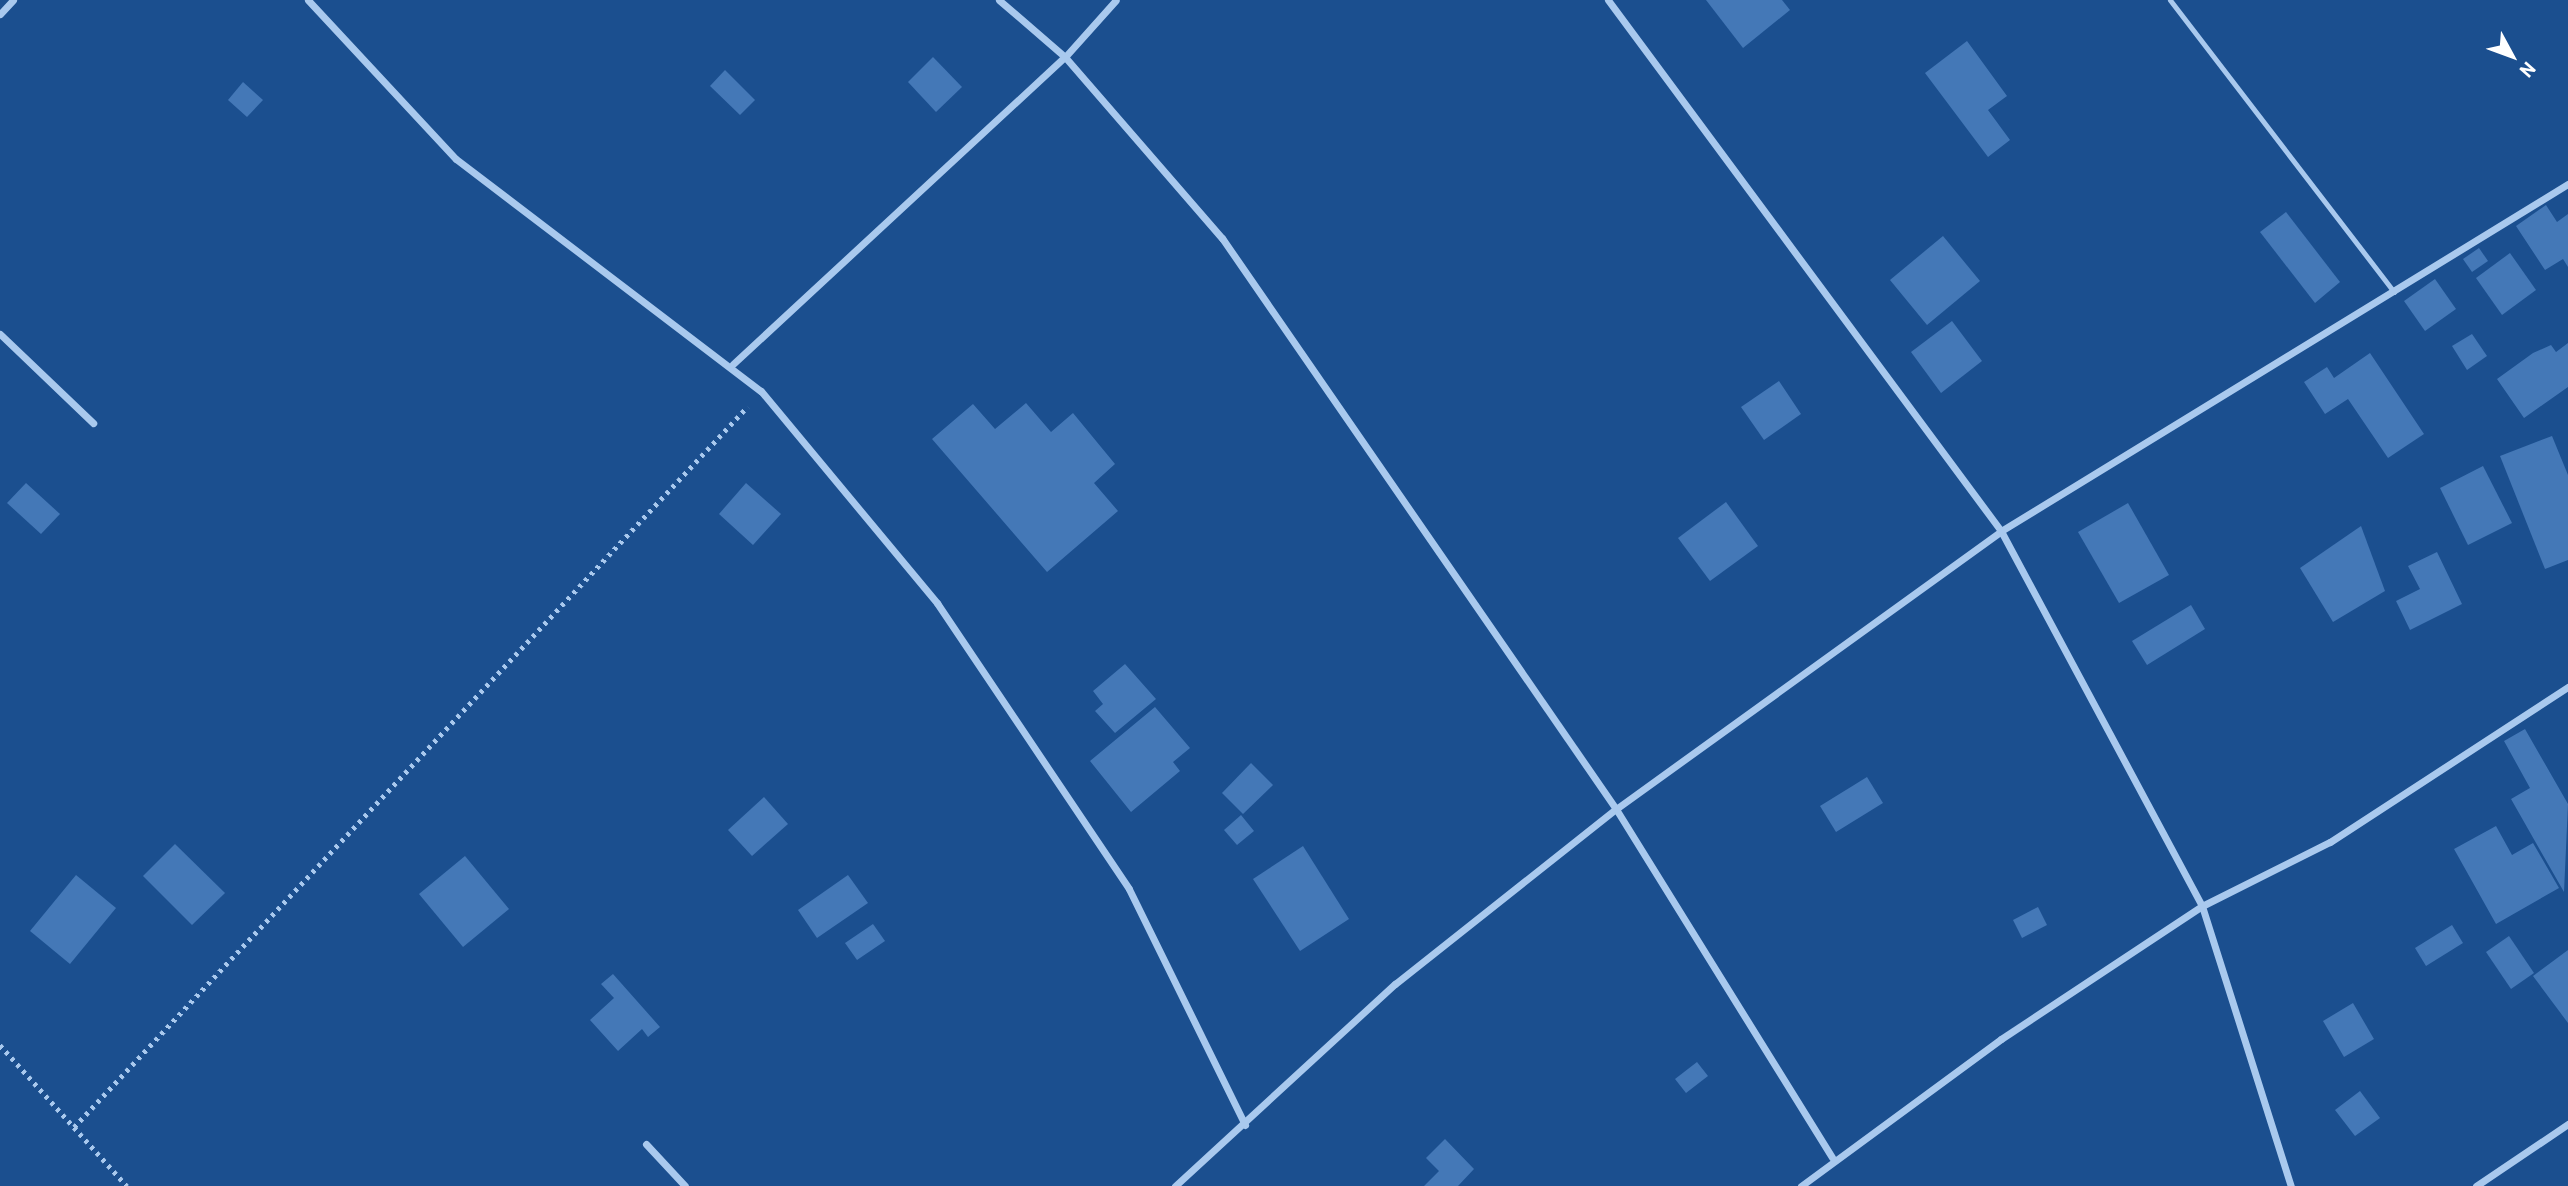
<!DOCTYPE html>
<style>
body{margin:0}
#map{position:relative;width:2568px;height:1186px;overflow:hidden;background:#1b4f8f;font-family:Barlow,sans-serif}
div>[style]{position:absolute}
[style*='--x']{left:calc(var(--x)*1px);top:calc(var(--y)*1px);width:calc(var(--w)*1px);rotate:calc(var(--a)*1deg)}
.building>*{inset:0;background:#4478b7}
.path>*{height:4.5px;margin-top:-2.25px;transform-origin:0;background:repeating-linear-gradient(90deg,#a9c9ee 0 3.5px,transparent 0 8.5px)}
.lane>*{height:5px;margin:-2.5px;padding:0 2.5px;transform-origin:2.5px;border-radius:2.5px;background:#a9c9ee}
.street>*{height:7px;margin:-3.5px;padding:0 3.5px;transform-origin:3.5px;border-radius:3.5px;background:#a9c9ee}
span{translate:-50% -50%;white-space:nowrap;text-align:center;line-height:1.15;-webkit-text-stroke:7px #1b4f8f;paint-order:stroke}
.north{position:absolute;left:2477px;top:21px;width:70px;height:70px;-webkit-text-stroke:5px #1b4f8f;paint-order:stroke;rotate:131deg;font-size:19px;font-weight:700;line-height:28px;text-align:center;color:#fff}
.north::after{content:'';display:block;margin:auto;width:24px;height:32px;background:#fff;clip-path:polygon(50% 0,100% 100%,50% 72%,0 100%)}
</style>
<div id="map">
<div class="building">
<div style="clip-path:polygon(1706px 0,1782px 0,1790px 10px,1743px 48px)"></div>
<div style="clip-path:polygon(1967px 41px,2007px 96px,1988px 110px,2010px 140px,1988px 157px,1925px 73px)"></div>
<div style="clip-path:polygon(933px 57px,962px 87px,936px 112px,908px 82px)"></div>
<div style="clip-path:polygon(725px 70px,755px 100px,740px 115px,710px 86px)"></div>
<div style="clip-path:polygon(243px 82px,263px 100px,247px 117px,228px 100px)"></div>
<div style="clip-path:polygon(2546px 205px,2557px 222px,2568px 214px,2568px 267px,2563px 259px,2545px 270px,2516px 226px)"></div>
<div style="clip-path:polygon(2286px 212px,2340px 282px,2315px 303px,2260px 232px)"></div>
<div style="clip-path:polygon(1943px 236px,1980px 281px,1927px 325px,1890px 280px)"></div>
<div style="clip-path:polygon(2479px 248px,2488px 261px,2472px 272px,2463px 259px)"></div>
<div style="clip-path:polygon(2510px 253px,2536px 290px,2502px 315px,2476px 278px)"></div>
<div style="clip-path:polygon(2435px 279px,2456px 309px,2425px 331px,2404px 301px)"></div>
<div style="clip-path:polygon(1952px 321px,1982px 361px,1941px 393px,1911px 352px)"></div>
<div style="clip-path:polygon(2472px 334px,2487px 356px,2467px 370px,2452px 346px)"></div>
<div style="clip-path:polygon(2568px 343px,2568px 387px,2524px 418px,2497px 379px,2533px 353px,2551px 345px,2556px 352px)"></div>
<div style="clip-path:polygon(2370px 353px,2424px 434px,2388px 458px,2348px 399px,2325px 414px,2304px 382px,2327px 367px,2334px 378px)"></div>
<div style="clip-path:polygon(1779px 381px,1801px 414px,1764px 440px,1741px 407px)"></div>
<div style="clip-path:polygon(1026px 403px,1051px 432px,1073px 413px,1115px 464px,1094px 483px,1118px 511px,1047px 572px,932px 439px,973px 404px,995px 429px)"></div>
<div style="clip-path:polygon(2552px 436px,2568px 475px,2568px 560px,2545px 569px,2500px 456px)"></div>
<div style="clip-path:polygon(2483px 466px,2512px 523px,2468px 545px,2440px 488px)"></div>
<div style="clip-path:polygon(26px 483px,60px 514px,41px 534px,7px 503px)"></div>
<div style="clip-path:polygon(746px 483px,781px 514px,753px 545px,719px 514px)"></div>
<div style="clip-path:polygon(1726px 502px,1758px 546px,1710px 581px,1678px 538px)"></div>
<div style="clip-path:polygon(2128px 503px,2169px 575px,2119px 603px,2078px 532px)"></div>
<div style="clip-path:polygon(2361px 526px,2385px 591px,2333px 622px,2300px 568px)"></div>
<div style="clip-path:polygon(2437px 552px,2462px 604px,2410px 630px,2396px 601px,2420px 589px,2408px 566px)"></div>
<div style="clip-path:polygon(2191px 605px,2205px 629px,2147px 665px,2132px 641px)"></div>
<div style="clip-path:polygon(1125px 664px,1156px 699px,1115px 733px,1095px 711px,1103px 704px,1093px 691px)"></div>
<div style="clip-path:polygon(1155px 707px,1190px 748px,1173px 762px,1180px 771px,1131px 812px,1090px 761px)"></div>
<div style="clip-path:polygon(2525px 729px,2568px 804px,2564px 892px,2511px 799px,2530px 788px,2504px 741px)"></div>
<div style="clip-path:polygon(1251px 763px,1273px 785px,1243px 814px,1222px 793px)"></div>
<div style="clip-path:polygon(1867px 777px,1883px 803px,1836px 832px,1820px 806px)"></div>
<div style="clip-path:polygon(764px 797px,788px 824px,752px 856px,728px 830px)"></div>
<div style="clip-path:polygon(1241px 815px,1254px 831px,1237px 845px,1224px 830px)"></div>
<div style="clip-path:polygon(2496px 826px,2512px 855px,2533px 843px,2559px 888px,2496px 924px,2454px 849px)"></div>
<div style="clip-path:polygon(175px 844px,225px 893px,192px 925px,143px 876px)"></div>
<div style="clip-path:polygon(1303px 846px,1349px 919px,1300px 951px,1253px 879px)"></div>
<div style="clip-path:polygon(465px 856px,509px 909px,463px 947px,419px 894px)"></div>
<div style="clip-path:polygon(76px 875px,116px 908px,70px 964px,30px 931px)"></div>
<div style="clip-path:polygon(848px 875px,868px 903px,817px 938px,798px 910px)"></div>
<div style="clip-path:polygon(2038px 907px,2047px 925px,2022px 938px,2013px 920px)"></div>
<div style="clip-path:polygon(873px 924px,885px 941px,857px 960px,845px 943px)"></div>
<div style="clip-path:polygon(2452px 925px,2463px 943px,2426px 966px,2415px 948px)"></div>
<div style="clip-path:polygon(2509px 936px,2534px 973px,2511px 989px,2486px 952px)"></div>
<div style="clip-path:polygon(2568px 950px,2568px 1023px,2533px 976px)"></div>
<div style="clip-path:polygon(613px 974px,660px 1027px,648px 1037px,642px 1029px,618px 1051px,590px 1020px,614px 998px,601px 984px)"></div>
<div style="clip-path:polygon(2353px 1003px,2374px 1039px,2344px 1057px,2323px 1021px)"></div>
<div style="clip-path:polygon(1697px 1062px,1708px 1076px,1686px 1093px,1675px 1079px)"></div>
<div style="clip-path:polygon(2360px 1091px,2380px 1118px,2355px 1136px,2335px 1110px)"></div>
<div style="clip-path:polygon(1445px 1139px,1474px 1169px,1458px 1186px,1424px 1186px,1439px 1171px,1426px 1158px)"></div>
</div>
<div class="path">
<div style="--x:0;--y:1045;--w:190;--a:48"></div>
<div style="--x:74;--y:1127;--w:986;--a:-46.93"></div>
</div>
<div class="lane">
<div style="--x:2170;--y:0;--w:368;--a:52.5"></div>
</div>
<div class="street">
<div style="--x:308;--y:0;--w:217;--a:47.1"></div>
<div style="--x:456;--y:159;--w:383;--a:37.3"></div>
<div style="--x:761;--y:391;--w:276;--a:50.3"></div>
<div style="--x:937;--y:603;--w:344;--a:56.1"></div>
<div style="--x:1129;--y:889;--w:263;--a:63.8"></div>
<div style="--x:999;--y:0;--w:87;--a:40.8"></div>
<div style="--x:1065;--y:57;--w:240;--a:49.1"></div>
<div style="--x:1222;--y:238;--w:694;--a:55.39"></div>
<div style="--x:1616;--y:809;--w:410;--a:58.2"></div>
<div style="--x:1608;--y:0;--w:661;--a:53.49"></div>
<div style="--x:2001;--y:531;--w:425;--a:61.8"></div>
<div style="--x:2202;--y:906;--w:294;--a:72.4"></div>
<div style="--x:0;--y:14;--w:19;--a:-47"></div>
<div style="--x:0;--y:334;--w:129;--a:43.7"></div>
<div style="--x:733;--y:364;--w:452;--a:-42.8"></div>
<div style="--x:1065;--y:57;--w:76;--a:-48.2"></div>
<div style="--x:646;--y:1144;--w:57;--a:47.1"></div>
<div style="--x:1175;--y:1186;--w:299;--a:-42.6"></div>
<div style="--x:1395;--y:984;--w:282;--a:-38.4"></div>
<div style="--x:1616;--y:809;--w:475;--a:-35.8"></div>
<div style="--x:2001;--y:531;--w:665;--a:-31.47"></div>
<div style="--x:1801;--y:1186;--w:248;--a:-36.3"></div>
<div style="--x:2001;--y:1039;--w:241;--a:-33.5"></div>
<div style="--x:2202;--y:906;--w:143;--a:-26.6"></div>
<div style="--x:2330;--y:842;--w:284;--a:-33.1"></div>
<div style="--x:2476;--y:1186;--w:111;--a:-34"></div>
</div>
<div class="north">N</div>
</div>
